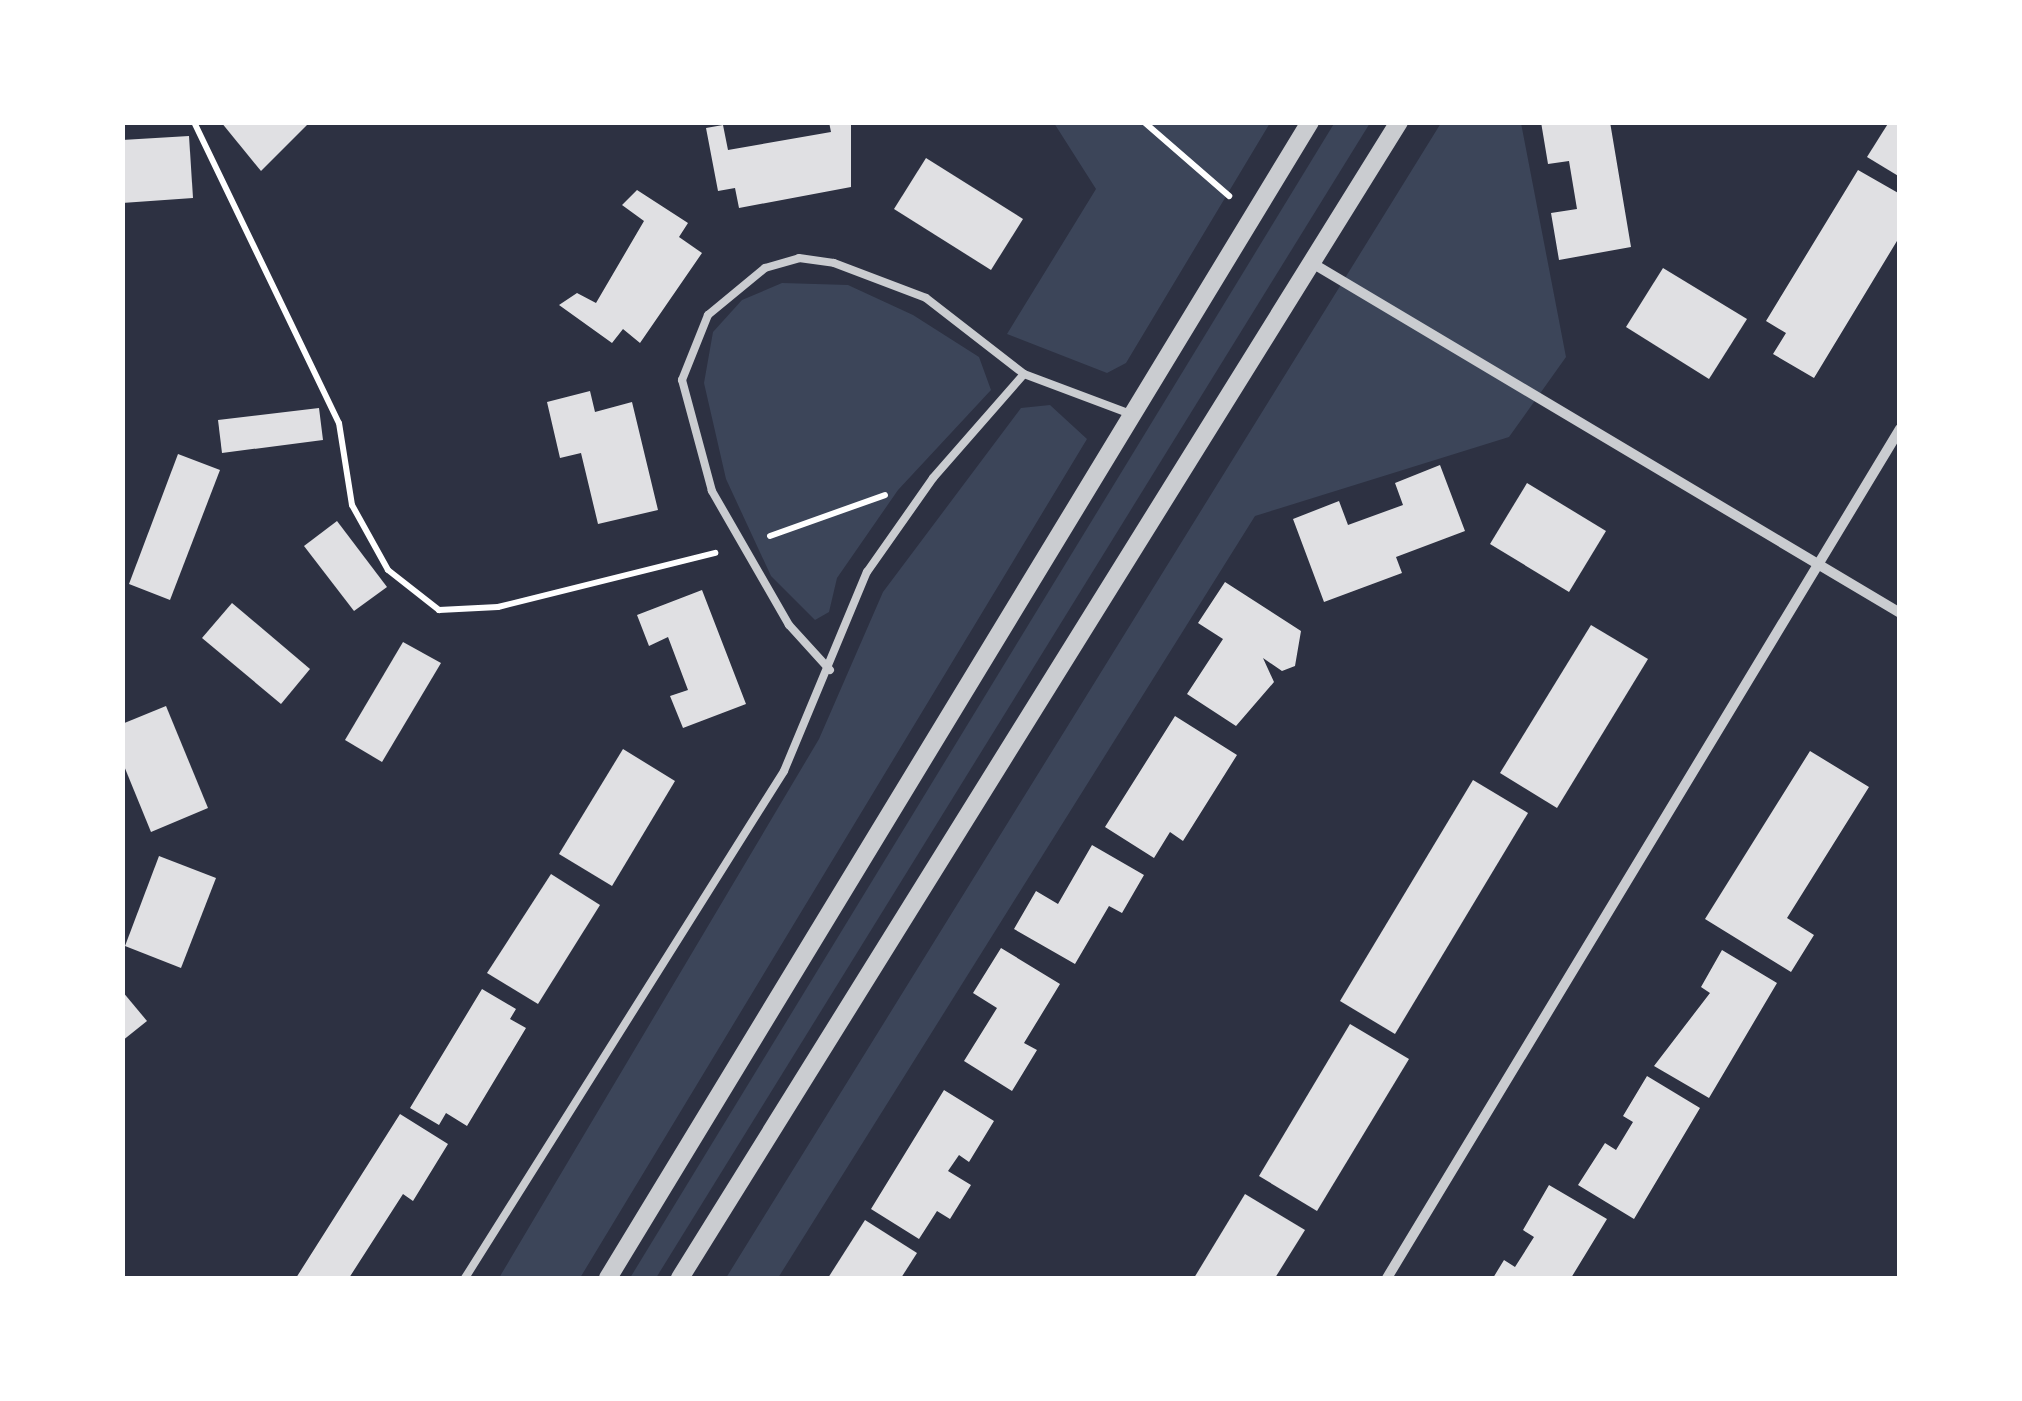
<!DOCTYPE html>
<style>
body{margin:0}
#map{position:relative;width:2022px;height:1401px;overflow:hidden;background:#2d3142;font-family:"Varela Round",sans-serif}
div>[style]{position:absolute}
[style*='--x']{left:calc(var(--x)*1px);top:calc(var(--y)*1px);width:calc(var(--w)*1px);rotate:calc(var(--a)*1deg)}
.green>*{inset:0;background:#3c4559}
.building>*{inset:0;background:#e0e0e3}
.path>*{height:6px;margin:-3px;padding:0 3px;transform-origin:3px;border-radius:3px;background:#fff}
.service>*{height:8px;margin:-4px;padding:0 4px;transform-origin:4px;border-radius:4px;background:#caccd0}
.minor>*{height:10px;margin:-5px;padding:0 5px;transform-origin:5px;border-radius:5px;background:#caccd0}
.tertiary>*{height:18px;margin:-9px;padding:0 9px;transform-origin:9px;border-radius:9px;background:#caccd0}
span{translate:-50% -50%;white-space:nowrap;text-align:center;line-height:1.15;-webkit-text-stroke:8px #fff;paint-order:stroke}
.frame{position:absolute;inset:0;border:125px solid #fff;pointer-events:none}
</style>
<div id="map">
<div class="green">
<div style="clip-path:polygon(1335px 122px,1370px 123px,656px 1278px,630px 1278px)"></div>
<div style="clip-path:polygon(1054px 123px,1270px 123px,1126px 363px,1107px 373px,1007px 334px,1096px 189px)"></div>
<div style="clip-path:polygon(1441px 123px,1521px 123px,1566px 357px,1509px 437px,1255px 516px,778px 1278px,726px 1278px)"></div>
<div style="clip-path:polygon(782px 283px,848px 285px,913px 315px,979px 357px,991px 390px,898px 490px,837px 578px,829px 612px,815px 620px,771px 576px,726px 479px,704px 383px,713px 332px,742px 300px)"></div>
<div style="clip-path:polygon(1050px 405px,1087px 439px,580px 1278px,499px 1278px,819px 739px,883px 592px,1021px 408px)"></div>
</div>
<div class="building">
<div style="clip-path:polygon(221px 122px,310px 122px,261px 171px)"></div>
<div style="clip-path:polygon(829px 122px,851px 122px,851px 187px,739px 208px,735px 188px,718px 191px,706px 128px,723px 125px,728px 150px,831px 132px)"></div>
<div style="clip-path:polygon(1541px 122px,1610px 122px,1631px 247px,1559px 260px,1551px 213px,1577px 209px,1569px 161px,1548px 164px)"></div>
<div style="clip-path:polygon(1889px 122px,1900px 122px,1900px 177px,1867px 157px)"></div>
<div style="clip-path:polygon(189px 136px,193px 198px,122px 203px,122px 140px)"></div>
<div style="clip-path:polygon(926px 158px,1023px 219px,991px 270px,894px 209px)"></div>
<div style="clip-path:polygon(1858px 170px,1900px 194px,1900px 236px,1814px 378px,1773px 354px,1786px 333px,1766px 321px)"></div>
<div style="clip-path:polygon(637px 190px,688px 223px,679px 237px,702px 253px,640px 343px,623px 329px,612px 343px,559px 305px,577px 293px,596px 303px,644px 221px,622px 205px)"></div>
<div style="clip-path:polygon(1663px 268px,1747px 319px,1709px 379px,1626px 327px)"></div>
<div style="clip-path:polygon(590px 391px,595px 412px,632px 402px,658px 510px,598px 524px,581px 453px,560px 458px,547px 402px)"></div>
<div style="clip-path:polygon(319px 408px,323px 440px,222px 453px,218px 420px)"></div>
<div style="clip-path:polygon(178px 454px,220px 470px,170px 600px,129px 584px)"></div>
<div style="clip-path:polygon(1440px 465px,1465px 531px,1396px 557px,1402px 573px,1324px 602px,1293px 519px,1339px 501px,1348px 525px,1403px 505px,1395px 483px)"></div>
<div style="clip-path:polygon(1527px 483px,1606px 531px,1569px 592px,1490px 544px)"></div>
<div style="clip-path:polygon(337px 521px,387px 587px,354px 611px,304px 546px)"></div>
<div style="clip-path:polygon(1225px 582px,1301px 631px,1295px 666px,1282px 671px,1263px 658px,1274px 682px,1236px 726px,1187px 694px,1223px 639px,1198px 623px)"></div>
<div style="clip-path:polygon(702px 590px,746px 704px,683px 728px,670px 696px,688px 690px,668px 637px,649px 646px,637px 615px)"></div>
<div style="clip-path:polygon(232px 603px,310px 669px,281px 704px,202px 638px)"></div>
<div style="clip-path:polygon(1591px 625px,1648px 659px,1557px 808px,1500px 773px)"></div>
<div style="clip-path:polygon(403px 642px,441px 663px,382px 762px,345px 740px)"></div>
<div style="clip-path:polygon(166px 706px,208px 808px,151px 832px,122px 761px,122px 724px)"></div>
<div style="clip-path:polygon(1175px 716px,1237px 755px,1183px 841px,1170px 832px,1154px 858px,1105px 827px)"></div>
<div style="clip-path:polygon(623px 749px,675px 781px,612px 886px,559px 854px)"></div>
<div style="clip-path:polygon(1810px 751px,1869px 787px,1787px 918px,1814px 935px,1791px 972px,1705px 919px)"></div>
<div style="clip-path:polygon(1473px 780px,1528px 813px,1395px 1034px,1340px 1001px)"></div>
<div style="clip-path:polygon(1092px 845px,1144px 875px,1122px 913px,1109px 906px,1075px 964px,1014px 929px,1036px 891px,1058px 904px)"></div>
<div style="clip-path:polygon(159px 856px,216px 878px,181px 968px,125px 946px)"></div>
<div style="clip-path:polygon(551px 874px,600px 905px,538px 1004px,487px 973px)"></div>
<div style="clip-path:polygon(1001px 948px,1060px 984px,1024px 1043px,1037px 1050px,1012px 1091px,964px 1061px,997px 1008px,973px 993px)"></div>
<div style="clip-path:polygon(1722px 950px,1777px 983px,1709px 1098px,1654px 1066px,1710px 993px,1701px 987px)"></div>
<div style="clip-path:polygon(482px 989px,516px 1009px,510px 1019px,526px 1028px,467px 1126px,446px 1113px,439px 1125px,410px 1108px)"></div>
<div style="clip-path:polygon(122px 991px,147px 1021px,122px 1041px)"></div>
<div style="clip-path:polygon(1350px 1024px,1409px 1059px,1317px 1211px,1259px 1176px)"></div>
<div style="clip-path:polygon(1647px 1076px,1700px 1108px,1634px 1219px,1578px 1185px,1605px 1143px,1616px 1150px,1633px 1122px,1623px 1116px)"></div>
<div style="clip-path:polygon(944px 1090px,994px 1121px,969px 1162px,959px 1155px,948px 1171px,971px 1185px,950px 1219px,937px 1211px,919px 1239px,871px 1209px)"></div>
<div style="clip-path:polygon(400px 1114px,448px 1144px,413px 1201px,403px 1194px,349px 1278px,296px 1278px)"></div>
<div style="clip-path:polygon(1549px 1185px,1607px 1219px,1571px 1278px,1493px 1278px,1504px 1260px,1515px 1267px,1534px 1237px,1523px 1230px)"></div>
<div style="clip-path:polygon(1245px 1194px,1305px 1230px,1275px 1278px,1194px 1278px)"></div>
<div style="clip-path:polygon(865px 1220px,917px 1253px,901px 1278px,828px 1278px)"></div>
</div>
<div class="path">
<div style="--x:194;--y:122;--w:334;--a:64.3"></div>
<div style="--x:339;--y:423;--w:83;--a:81"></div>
<div style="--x:352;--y:505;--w:74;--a:61"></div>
<div style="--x:388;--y:570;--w:65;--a:38.1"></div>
<div style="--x:439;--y:610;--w:59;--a:-2.9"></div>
<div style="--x:498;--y:607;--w:224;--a:-14"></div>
<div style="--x:1144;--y:122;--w:113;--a:41"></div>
<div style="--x:770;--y:536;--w:122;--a:-19.6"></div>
</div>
<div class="service">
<div style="--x:830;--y:670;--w:61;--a:-132.3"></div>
<div style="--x:789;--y:625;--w:155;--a:-119.9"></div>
<div style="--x:712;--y:491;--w:115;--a:-105.1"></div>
<div style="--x:682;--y:380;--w:70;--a:-68.2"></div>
<div style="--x:708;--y:315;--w:74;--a:-39.5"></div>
<div style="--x:765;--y:268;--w:35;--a:-16"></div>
<div style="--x:799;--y:258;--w:35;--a:8"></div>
<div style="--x:834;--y:263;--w:98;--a:20.8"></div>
<div style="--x:926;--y:298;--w:124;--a:37.8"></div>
<div style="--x:465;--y:1278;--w:599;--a:-57.82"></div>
<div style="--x:784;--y:771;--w:216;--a:-67.4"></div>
<div style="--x:867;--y:572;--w:115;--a:-54.9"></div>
<div style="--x:933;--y:478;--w:138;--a:-48.8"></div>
<div style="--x:1024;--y:374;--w:116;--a:20.6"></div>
</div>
<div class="minor">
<div style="--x:1312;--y:263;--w:684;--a:30.76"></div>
<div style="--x:1387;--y:1278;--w:992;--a:-58.86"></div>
</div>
<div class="tertiary">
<div style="--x:608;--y:1278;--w:1352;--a:-58.73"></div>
<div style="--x:680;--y:1278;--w:1361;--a:-58.12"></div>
</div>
<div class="frame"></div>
</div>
